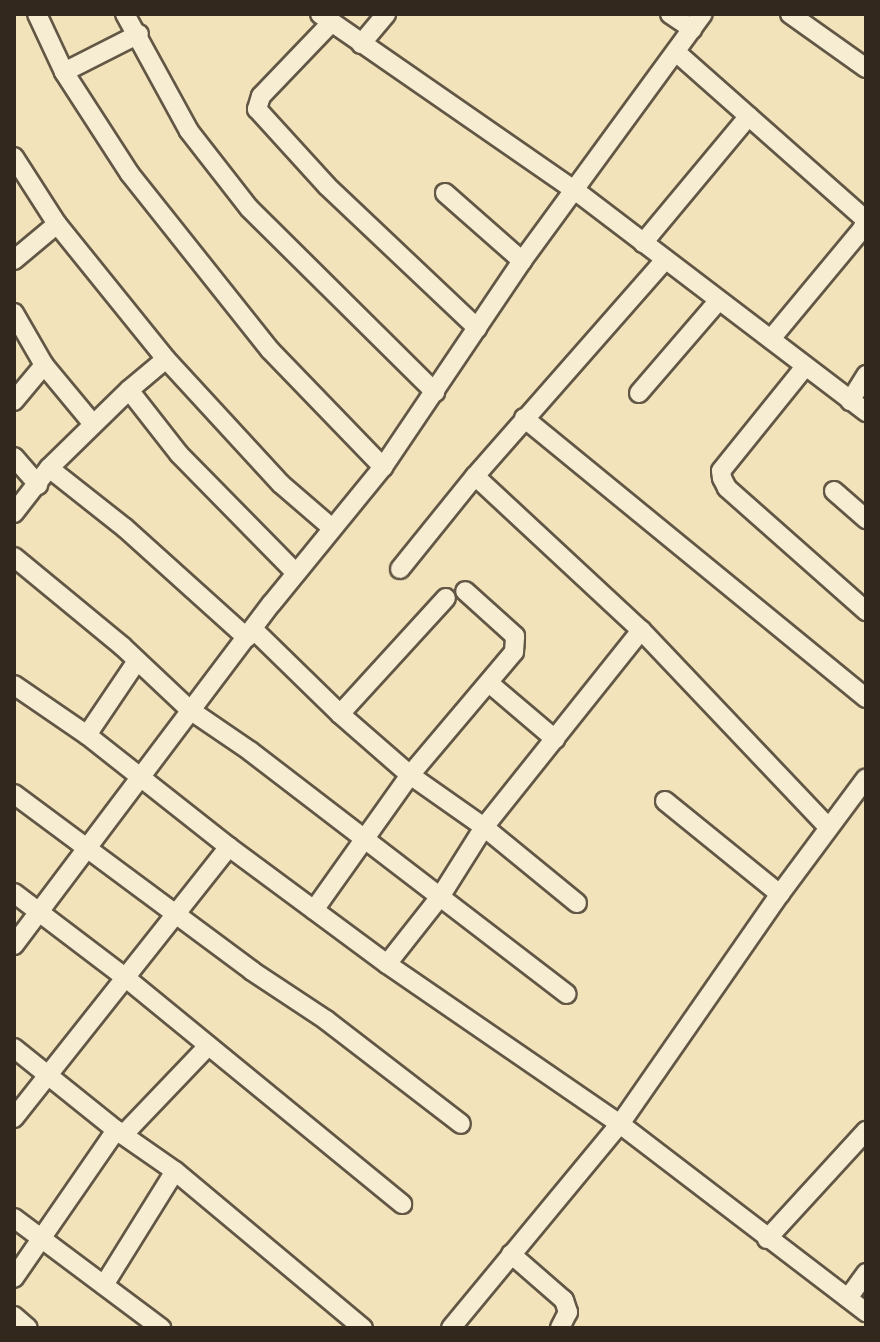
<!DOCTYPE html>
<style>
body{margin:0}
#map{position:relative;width:880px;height:1342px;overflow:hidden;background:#f2e3bb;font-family:"IM FELL English",serif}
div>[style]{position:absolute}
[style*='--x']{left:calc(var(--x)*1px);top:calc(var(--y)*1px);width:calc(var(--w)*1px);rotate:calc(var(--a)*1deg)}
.roads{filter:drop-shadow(2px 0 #625745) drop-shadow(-2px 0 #625745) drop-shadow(0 2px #625745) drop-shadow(0 -2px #625745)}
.minor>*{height:18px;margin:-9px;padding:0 9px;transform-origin:9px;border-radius:9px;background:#f7edd3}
span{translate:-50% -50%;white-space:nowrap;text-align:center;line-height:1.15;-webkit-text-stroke:7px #f7edd3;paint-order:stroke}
.frame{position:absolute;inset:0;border:16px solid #32281e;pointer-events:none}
</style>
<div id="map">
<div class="roads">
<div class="minor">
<div style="--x:37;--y:14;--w:64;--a:65"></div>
<div style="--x:64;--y:72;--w:121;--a:57.1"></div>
<div style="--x:130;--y:174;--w:225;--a:51.5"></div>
<div style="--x:270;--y:350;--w:163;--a:46"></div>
<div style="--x:125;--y:14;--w:133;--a:61.3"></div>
<div style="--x:189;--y:131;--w:98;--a:52.1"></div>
<div style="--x:249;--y:208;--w:262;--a:44.7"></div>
<div style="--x:320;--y:14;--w:311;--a:34.7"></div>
<div style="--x:576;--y:191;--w:365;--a:37.3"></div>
<div style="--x:670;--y:14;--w:27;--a:34"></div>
<div style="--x:790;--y:14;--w:93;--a:35.4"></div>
<div style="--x:331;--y:23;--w:101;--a:133.8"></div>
<div style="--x:261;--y:96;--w:14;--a:107"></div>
<div style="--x:257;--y:109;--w:104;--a:47.7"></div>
<div style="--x:327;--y:186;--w:207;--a:43.4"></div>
<div style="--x:361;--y:44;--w:39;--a:-50"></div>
<div style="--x:676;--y:52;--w:252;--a:41.5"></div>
<div style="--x:865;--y:219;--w:9;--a:103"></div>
<div style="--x:863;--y:228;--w:144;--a:129.7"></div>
<div style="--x:64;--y:72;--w:84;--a:-26.9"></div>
<div style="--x:14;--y:157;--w:80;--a:57.3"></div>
<div style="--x:57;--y:224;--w:174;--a:51.1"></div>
<div style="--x:166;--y:359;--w:170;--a:47.4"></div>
<div style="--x:281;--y:484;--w:67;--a:40.8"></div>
<div style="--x:445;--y:193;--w:103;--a:41.4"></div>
<div style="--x:643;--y:243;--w:165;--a:-50.2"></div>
<div style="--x:14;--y:260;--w:56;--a:-39.9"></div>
<div style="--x:664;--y:261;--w:286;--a:131.3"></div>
<div style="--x:475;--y:476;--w:226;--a:42.9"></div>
<div style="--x:641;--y:630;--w:272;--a:46.5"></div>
<div style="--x:14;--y:313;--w:60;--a:60"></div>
<div style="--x:44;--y:365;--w:77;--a:50.3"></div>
<div style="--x:804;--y:368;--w:132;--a:128.9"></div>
<div style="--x:721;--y:471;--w:7;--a:82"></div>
<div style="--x:722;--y:478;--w:11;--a:63"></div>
<div style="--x:727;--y:488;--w:186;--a:41.5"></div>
<div style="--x:129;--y:390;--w:81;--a:52"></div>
<div style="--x:179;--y:454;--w:167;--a:45.5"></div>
<div style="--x:639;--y:393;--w:121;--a:-49.3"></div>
<div style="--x:14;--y:401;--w:47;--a:-50.2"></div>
<div style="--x:850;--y:401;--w:31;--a:-58"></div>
<div style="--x:524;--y:418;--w:442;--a:39.3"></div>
<div style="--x:14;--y:457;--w:37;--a:49"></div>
<div style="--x:49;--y:468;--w:97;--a:38.3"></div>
<div style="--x:125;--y:528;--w:164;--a:42"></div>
<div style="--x:834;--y:491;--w:43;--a:41.2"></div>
<div style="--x:14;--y:513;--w:57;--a:-52.1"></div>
<div style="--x:49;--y:468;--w:112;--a:-44.3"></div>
<div style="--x:129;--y:390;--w:48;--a:-40"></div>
<div style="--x:14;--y:557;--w:140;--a:39.5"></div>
<div style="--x:122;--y:646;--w:93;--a:43.3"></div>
<div style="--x:190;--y:710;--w:73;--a:34.3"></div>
<div style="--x:250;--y:751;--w:399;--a:37.5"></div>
<div style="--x:400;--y:569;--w:119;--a:-51.1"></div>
<div style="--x:254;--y:630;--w:120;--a:44.3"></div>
<div style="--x:340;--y:714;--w:93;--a:41.1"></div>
<div style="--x:410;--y:775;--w:90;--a:35.1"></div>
<div style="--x:484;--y:827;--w:120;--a:39.3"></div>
<div style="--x:489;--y:683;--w:87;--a:40.3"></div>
<div style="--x:14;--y:685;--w:88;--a:34.4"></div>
<div style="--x:87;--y:735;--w:181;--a:38.3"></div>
<div style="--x:229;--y:847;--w:197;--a:36.5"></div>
<div style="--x:387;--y:964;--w:283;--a:34.5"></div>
<div style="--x:620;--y:1124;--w:310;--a:37.4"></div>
<div style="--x:340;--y:714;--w:157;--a:-47.6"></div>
<div style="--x:87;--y:735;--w:89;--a:-56"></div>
<div style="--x:14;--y:794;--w:297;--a:36.6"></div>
<div style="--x:252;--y:971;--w:89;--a:33.5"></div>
<div style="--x:326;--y:1020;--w:170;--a:37.6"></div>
<div style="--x:665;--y:801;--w:148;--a:39"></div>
<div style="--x:14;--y:893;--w:141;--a:37.2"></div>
<div style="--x:126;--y:978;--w:357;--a:39.3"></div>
<div style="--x:314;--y:910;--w:166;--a:-54.6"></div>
<div style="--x:410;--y:775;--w:161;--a:-49.8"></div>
<div style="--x:514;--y:652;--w:16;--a:-86"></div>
<div style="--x:515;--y:636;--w:67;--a:-138"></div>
<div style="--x:14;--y:945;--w:428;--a:-53"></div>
<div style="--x:272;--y:603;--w:176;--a:-50.8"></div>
<div style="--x:383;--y:467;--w:249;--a:-56"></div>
<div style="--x:522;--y:261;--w:306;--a:-53.8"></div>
<div style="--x:387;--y:964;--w:85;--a:-51.7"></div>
<div style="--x:440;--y:897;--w:83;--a:-57.8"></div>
<div style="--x:484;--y:827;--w:252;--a:-51.4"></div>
<div style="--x:14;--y:1048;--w:131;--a:38.8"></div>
<div style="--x:116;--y:1130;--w:72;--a:34.8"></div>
<div style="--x:175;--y:1171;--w:245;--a:39.9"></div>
<div style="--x:14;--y:1118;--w:346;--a:-51.6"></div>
<div style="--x:124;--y:1134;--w:122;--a:-46.3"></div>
<div style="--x:14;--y:1218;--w:184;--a:36.8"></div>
<div style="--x:767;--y:1239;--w:147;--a:-47.5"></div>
<div style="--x:511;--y:1254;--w:70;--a:41"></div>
<div style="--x:564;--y:1300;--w:13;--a:72"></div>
<div style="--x:568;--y:1312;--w:18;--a:117"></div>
<div style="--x:14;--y:1278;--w:180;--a:-55.4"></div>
<div style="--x:104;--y:1285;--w:134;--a:-58.1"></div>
<div style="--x:848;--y:1298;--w:31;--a:-54"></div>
<div style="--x:14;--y:1316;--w:18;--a:41"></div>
<div style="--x:451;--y:1328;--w:265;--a:-50.4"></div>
<div style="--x:620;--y:1124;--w:280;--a:-55.2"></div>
<div style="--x:780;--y:894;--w:144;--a:-53.4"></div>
</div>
</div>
<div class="frame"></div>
</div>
